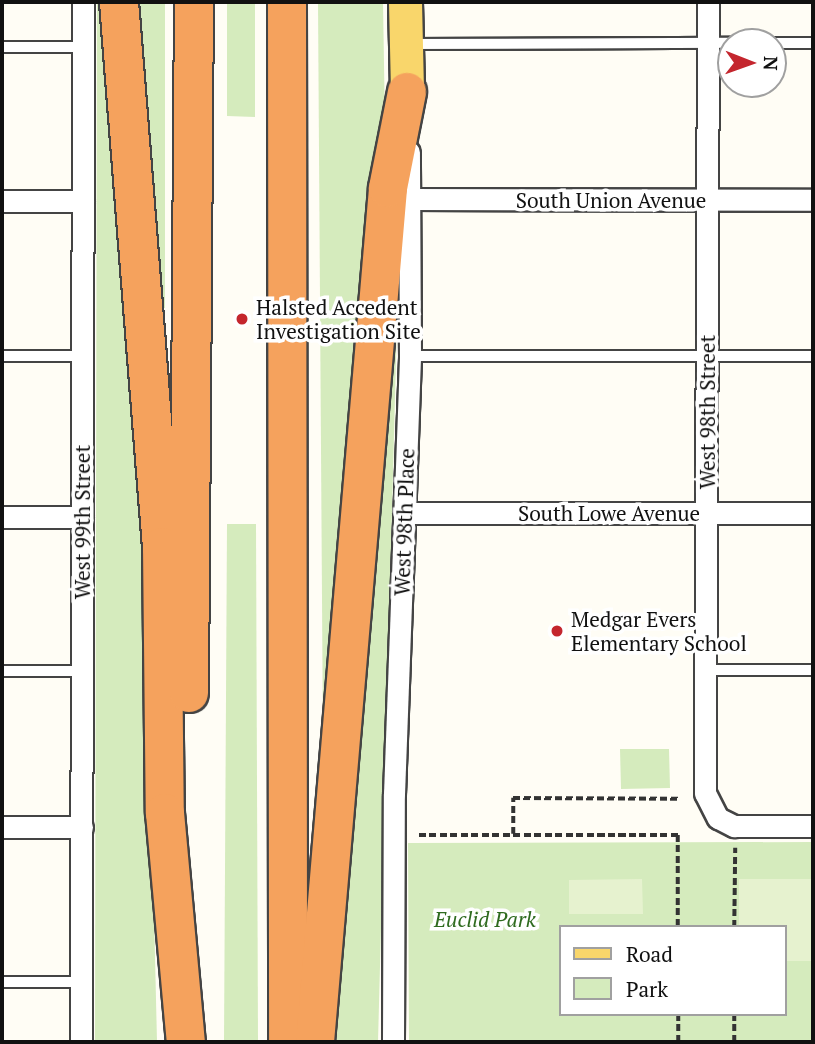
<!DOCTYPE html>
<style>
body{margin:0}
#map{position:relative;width:815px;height:1044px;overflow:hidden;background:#fffdf5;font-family:"PT Serif",serif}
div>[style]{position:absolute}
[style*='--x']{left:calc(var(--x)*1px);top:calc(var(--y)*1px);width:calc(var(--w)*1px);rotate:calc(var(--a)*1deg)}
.green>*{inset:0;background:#d5ebbd}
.pitch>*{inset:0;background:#e6f2cf}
.path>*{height:3.5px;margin-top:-1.75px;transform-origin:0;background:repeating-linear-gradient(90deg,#333 0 7px,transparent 0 10.5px)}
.roads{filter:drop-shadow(2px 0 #444) drop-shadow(-2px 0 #444) drop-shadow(0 2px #444) drop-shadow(0 -2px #444)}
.service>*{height:10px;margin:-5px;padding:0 5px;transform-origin:5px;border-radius:5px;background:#fff}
.minor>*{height:21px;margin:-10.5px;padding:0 10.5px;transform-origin:10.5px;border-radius:10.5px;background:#fff}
.primary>*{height:33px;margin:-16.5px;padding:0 16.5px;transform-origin:16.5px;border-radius:16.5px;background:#f9d66b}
.motorway>*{height:38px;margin:-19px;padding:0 19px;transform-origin:19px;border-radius:19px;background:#f5a25d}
.dots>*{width:19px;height:19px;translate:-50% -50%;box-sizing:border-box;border:4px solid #fff;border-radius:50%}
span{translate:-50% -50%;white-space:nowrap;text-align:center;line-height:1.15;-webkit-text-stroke:7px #fff;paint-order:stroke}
.street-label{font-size:21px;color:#111}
.poi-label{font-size:21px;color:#111}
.left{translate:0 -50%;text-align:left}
.park-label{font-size:21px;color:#2f6b1f;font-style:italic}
.frame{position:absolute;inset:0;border:4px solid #111;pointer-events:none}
.legend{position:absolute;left:559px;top:925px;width:228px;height:91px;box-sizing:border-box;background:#fff;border:2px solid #a0a0a0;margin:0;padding:9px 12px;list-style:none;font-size:21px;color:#111}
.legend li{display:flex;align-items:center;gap:14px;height:35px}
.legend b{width:35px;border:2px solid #a0a0a0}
.north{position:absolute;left:717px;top:28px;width:70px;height:70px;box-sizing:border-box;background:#fff;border:2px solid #a0a0a0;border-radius:50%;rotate:91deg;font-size:19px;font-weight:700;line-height:28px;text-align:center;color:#111}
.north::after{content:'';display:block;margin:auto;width:24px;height:32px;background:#c4262e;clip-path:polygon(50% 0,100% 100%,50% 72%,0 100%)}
</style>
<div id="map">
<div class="green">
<div style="clip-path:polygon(97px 2px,110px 2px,142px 399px,157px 1042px,95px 1042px)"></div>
<div style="clip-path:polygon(132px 2px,165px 2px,165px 308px,156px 308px)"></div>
<div style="clip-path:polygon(227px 2px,255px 2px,255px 117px,227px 116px)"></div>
<div style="clip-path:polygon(318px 2px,383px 2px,385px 126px,323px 747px)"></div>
<div style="clip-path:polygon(389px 321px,397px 321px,378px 1042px,328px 1042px)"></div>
<div style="clip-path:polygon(227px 524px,256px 524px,258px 1042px,224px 1042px)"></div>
<div style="clip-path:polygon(620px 749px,669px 749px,670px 788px,621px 789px)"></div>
<div style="clip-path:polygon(evenodd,813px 842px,813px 1042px,409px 1042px,408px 843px,813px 842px,561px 927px,785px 927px,785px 1014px,561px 1014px,561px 927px)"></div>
</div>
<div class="pitch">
<div style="clip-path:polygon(642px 879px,643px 914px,569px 914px,569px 880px)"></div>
<div style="clip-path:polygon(739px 879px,813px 879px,813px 961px,785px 961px,785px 927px,739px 927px)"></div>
</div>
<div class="path">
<div style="--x:513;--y:834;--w:36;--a:-90"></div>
<div style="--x:513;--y:798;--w:165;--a:0.3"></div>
<div style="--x:419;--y:835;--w:259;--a:0"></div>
<div style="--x:678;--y:835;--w:92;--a:90"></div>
<div style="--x:734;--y:927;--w:79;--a:-89.3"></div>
<div style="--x:678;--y:1042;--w:28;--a:-90"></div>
<div style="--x:734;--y:1042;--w:28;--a:-90"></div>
</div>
<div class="roads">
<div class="service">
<div style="--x:773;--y:43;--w:40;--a:0"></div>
<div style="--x:408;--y:44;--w:323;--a:-0.2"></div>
<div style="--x:2;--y:47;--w:81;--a:0"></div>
<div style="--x:2;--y:356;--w:81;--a:0"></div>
<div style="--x:410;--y:356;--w:403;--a:0"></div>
<div style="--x:705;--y:670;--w:108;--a:0"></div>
<div style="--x:2;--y:671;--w:80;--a:0"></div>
<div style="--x:2;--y:982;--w:79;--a:0"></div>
</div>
<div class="minor">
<div style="--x:708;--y:2;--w:791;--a:90.22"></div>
<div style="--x:705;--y:793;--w:28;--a:63"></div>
<div style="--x:718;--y:818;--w:18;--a:27"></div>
<div style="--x:734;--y:826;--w:79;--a:0"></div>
<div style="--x:410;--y:199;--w:403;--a:0.1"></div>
<div style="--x:2;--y:201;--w:81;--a:0"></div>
<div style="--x:404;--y:513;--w:409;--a:0"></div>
<div style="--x:2;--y:517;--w:80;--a:0"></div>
<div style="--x:2;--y:827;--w:80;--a:0"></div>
<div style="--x:81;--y:1042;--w:1040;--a:-89.89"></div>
<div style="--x:393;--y:1042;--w:248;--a:-89.8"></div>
<div style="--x:394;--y:794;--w:438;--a:-87.9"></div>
<div style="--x:410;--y:356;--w:204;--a:-90.3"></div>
</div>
<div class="primary">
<div style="--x:405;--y:2;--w:90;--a:88.7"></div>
</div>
<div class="motorway">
<div style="--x:119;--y:2;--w:547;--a:85.49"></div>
<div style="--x:162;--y:547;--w:266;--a:89.4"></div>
<div style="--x:165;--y:813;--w:230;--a:84.8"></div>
<div style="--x:287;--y:2;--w:1040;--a:89.94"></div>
<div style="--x:189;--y:693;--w:691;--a:-89.59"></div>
<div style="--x:315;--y:1042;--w:857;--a:-85.11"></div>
<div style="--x:388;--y:188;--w:98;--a:-78.8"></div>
</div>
</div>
<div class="dots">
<div style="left:242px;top:319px;background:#c4262e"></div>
<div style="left:557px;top:631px;background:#c4262e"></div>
</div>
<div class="street-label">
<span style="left:611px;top:200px">South Union Avenue</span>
<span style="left:707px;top:412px;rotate:-90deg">West 98th Street</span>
<span style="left:609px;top:513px">South Lowe Avenue</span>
<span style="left:82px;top:522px;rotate:-90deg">West 99th Street</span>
<span style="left:404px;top:522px;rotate:-88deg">West 98th Place</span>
</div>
<div class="poi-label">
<span class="left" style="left:256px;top:319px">Halsted Accedent<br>Investigation Site</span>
<span class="left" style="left:571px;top:631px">Medgar Evers<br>Elementary School</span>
</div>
<div class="park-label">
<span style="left:485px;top:919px">Euclid Park</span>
</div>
<div class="frame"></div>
<ul class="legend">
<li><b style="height:9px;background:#f9d66b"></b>Road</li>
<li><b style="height:19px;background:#d5ebbd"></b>Park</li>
</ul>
<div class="north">N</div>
</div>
